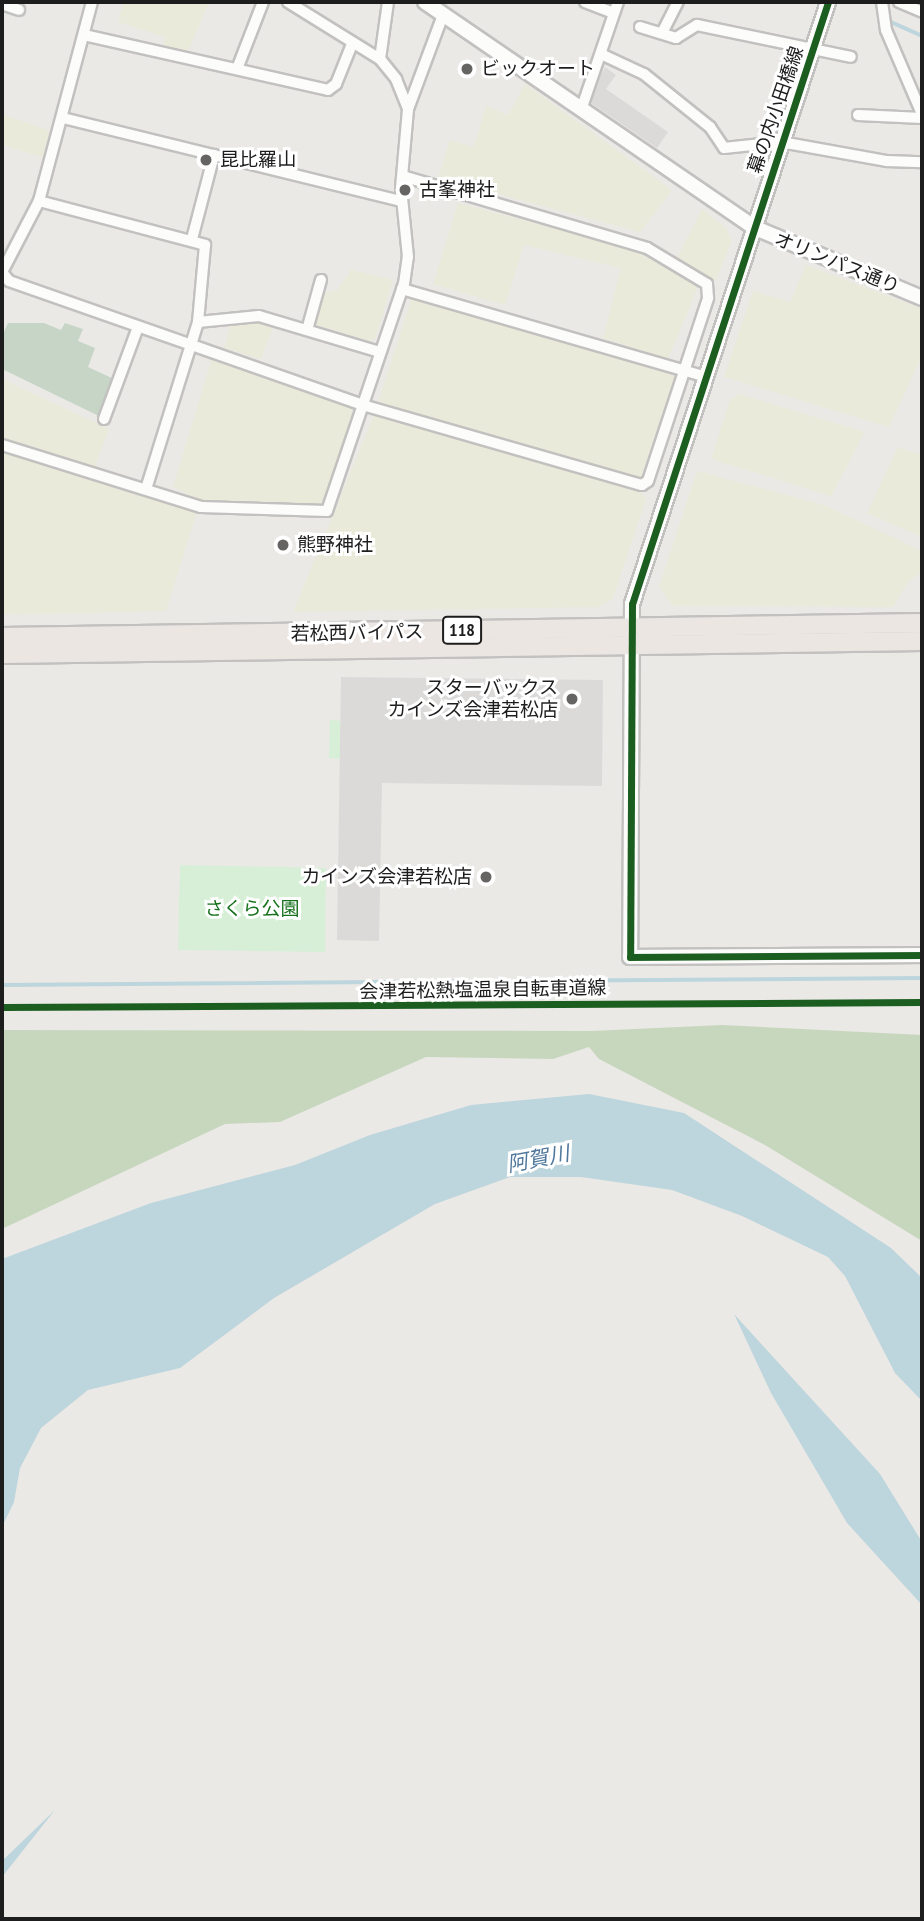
<!DOCTYPE html>
<meta charset="utf-8">
<style>
body{margin:0}
#map{position:relative;width:924px;height:1921px;overflow:hidden;background:#ebe9e6;font-family:"PT Sans Narrow","Noto Sans JP",sans-serif}
div>[style]{position:absolute}
[style*='--x']{left:calc(var(--x)*1px);top:calc(var(--y)*1px);width:calc(var(--w)*1px);rotate:calc(var(--a)*1deg)}
.farmland>*{inset:0;background:#eaeada}
.forest>*{inset:0;background:#c7d7be}
.cemetery>*{inset:0;background:#c6d5c6}
.park>*{inset:0;background:#d6efd6}
.parking>*{inset:0;background:#dbdad9}
.water>*{inset:0;background:#bdd5dc}
.stream>*{height:3.5px;margin:-1.75px;padding:0 1.75px;transform-origin:1.75px;border-radius:1.75px;background:#bdd5dc}
.roads{filter:drop-shadow(2px 0 #c2c1c0) drop-shadow(-2px 0 #c2c1c0) drop-shadow(0 2px #c2c1c0) drop-shadow(0 -2px #c2c1c0)}
.minor>*{height:10px;margin:-5px;padding:0 5px;transform-origin:5px;border-radius:5px;background:#fcfcfb}
.tertiary>*{height:14px;margin:-7px;padding:0 7px;transform-origin:7px;border-radius:7px;background:#fcfcfb}
.trunk>*{height:18px;margin:-9px;padding:0 9px;transform-origin:9px;border-radius:9px;background:#ece6e3}
.cycleway>*{height:7px;margin:-3.5px;padding:0 3.5px;transform-origin:3.5px;border-radius:3.5px;background:#1b5e20}
.dots>*{width:19px;height:19px;translate:-50% -50%;box-sizing:border-box;border:4px solid #fff;border-radius:50%}
span{translate:-50% -50%;white-space:nowrap;text-align:center;line-height:1.15;-webkit-text-stroke:6px #fff;paint-order:stroke}
.shield-label span{padding:2px 5px;background:#fff;border:2px solid;border-radius:5px;-webkit-text-stroke-width:0}
.shield-label{font-size:18px;color:#1d1d1d;font-weight:700}
.poi-label{font-size:19px;color:#1d1d1d}
.left{translate:0 -50%;text-align:left}
.right{translate:-100% -50%;text-align:right}
.street-label{font-size:19px;color:#1d1d1d}
.park-label{font-size:19px;color:#16711c}
.water-label{font-size:21px;color:#50789c;font-style:italic}
.frame{position:absolute;inset:0;border:4px solid #1d1d1d;pointer-events:none}
</style>
<div id="map">
<div class="farmland">
<div style="clip-path:polygon(124px 2px,209px 2px,188px 52px,163px 47px,165px 37px,118px 22px)"></div>
<div style="clip-path:polygon(525px 84px,672px 190px,640px 232px,438px 178px,450px 140px,474px 147px,486px 106px,508px 115px)"></div>
<div style="clip-path:polygon(2px 114px,53px 132px,45px 158px,2px 145px)"></div>
<div style="clip-path:polygon(458px 203px,620px 245px,700px 282px,668px 359px,603px 338px,621px 268px,524px 245px,505px 305px,433px 284px)"></div>
<div style="clip-path:polygon(702px 209px,727px 229px,731px 242px,716px 281px,676px 260px)"></div>
<div style="clip-path:polygon(806px 265px,922px 309px,922px 356px,889px 427px,724px 377px,753px 291px,790px 302px)"></div>
<div style="clip-path:polygon(351px 270px,393px 280px,375px 339px,369px 341px,314px 324px,321px 294px,337px 290px)"></div>
<div style="clip-path:polygon(412px 297px,674px 375px,677px 380px,648px 475px,643px 479px,383px 404px,379px 400px)"></div>
<div style="clip-path:polygon(250px 319px,274px 324px,261px 359px,224px 348px,230px 326px)"></div>
<div style="clip-path:polygon(212px 358px,357px 411px,324px 503px,312px 507px,200px 500px,173px 487px)"></div>
<div style="clip-path:polygon(2px 379px,109px 429px,95px 467px,2px 438px)"></div>
<div style="clip-path:polygon(739px 394px,865px 432px,831px 496px,711px 459px,730px 400px)"></div>
<div style="clip-path:polygon(374px 415px,639px 490px,646px 499px,613px 598px,599px 607px,293px 612px)"></div>
<div style="clip-path:polygon(898px 447px,922px 455px,922px 537px,867px 513px)"></div>
<div style="clip-path:polygon(2px 452px,197px 512px,166px 611px,2px 615px)"></div>
<div style="clip-path:polygon(697px 471px,824px 505px,922px 551px,922px 571px,908px 582px,893px 607px,673px 606px,659px 587px)"></div>
</div>
<div class="forest">
<div style="clip-path:polygon(722px 1025px,922px 1035px,922px 1241px,765px 1145px,599px 1059px,589px 1047px,553px 1059px,426px 1057px,280px 1122px,225px 1124px,2px 1229px,2px 1030px,591px 1031px)"></div>
</div>
<div class="cemetery">
<div style="clip-path:polygon(8px 323px,44px 323px,61px 330px,65px 323px,83px 329px,78px 341px,95px 348px,88px 367px,116px 380px,101px 417px,2px 369px,2px 336px)"></div>
</div>
<div class="park">
<div style="clip-path:polygon(330px 720px,342px 721px,341px 759px,329px 758px)"></div>
<div style="clip-path:polygon(180px 865px,326px 868px,325px 952px,178px 950px)"></div>
</div>
<div class="parking">
<div style="clip-path:polygon(605px 67px,616px 75px,606px 89px,668px 132px,657px 148px,588px 101px)"></div>
<div style="clip-path:polygon(341px 677px,603px 680px,602px 786px,382px 783px,379px 941px,337px 940px)"></div>
</div>
<div class="water">
<div style="clip-path:polygon(589px 1094px,684px 1113px,891px 1248px,922px 1278px,922px 1401px,895px 1373px,845px 1276px,828px 1257px,742px 1216px,672px 1190px,581px 1177px,510px 1177px,435px 1204px,274px 1298px,180px 1368px,88px 1390px,41px 1428px,20px 1468px,14px 1502px,2px 1527px,2px 1259px,151px 1203px,295px 1165px,370px 1135px,471px 1105px)"></div>
<div style="clip-path:polygon(734px 1314px,880px 1474px,922px 1542px,922px 1605px,847px 1523px,771px 1393px)"></div>
<div style="clip-path:polygon(55px 1810px,2px 1877px,2px 1861px)"></div>
</div>
<div class="stream">
<div style="--x:889;--y:21;--w:36;--a:24"></div>
<div style="--x:2;--y:985;--w:920;--a:-0.44"></div>
</div>
<div class="roads">
<div class="minor">
<div style="--x:288;--y:2;--w:108;--a:31.8"></div>
<div style="--x:380;--y:59;--w:26;--a:51"></div>
<div style="--x:396;--y:79;--w:32;--a:68"></div>
<div style="--x:585;--y:2;--w:30;--a:21"></div>
<div style="--x:882;--y:2;--w:28;--a:82"></div>
<div style="--x:886;--y:30;--w:91;--a:66.8"></div>
<div style="--x:899;--y:2;--w:25;--a:23"></div>
<div style="--x:2;--y:4;--w:18;--a:19"></div>
<div style="--x:640;--y:27;--w:38;--a:17"></div>
<div style="--x:676;--y:38;--w:25;--a:-32"></div>
<div style="--x:697;--y:25;--w:157;--a:11.7"></div>
<div style="--x:662;--y:33;--w:35;--a:-63"></div>
<div style="--x:84;--y:35;--w:250;--a:12.7"></div>
<div style="--x:328;--y:90;--w:10;--a:-37"></div>
<div style="--x:336;--y:84;--w:43;--a:-68.2"></div>
<div style="--x:603;--y:55;--w:45;--a:24.9"></div>
<div style="--x:644;--y:74;--w:85;--a:38.8"></div>
<div style="--x:710;--y:127;--w:25;--a:56"></div>
<div style="--x:724;--y:148;--w:57;--a:-6"></div>
<div style="--x:781;--y:142;--w:108;--a:10.2"></div>
<div style="--x:887;--y:161;--w:35;--a:2"></div>
<div style="--x:380;--y:59;--w:58;--a:-82"></div>
<div style="--x:237;--y:69;--w:72;--a:-68.8"></div>
<div style="--x:581;--y:110;--w:114;--a:-71.1"></div>
<div style="--x:858;--y:115;--w:64;--a:2.7"></div>
<div style="--x:63;--y:118;--w:349;--a:13.8"></div>
<div style="--x:39;--y:201;--w:172;--a:14.8"></div>
<div style="--x:205;--y:245;--w:77;--a:95.2"></div>
<div style="--x:192;--y:239;--w:87;--a:-75.3"></div>
<div style="--x:2;--y:272;--w:11;--a:52"></div>
<div style="--x:9;--y:281;--w:378;--a:19.3"></div>
<div style="--x:366;--y:406;--w:287;--a:16"></div>
<div style="--x:642;--y:485;--w:7;--a:-34"></div>
<div style="--x:648;--y:481;--w:193;--a:-71.8"></div>
<div style="--x:708;--y:298;--w:14;--a:-94"></div>
<div style="--x:707;--y:284;--w:70;--a:-149"></div>
<div style="--x:647;--y:248;--w:254;--a:-163.6"></div>
<div style="--x:2;--y:272;--w:80;--a:-62.5"></div>
<div style="--x:39;--y:201;--w:206;--a:-75.1"></div>
<div style="--x:402;--y:289;--w:313;--a:16.1"></div>
<div style="--x:307;--y:330;--w:52;--a:-74.4"></div>
<div style="--x:104;--y:419;--w:98;--a:-69.7"></div>
<div style="--x:2;--y:445;--w:208;--a:17.3"></div>
<div style="--x:201;--y:507;--w:126;--a:1.8"></div>
<div style="--x:327;--y:511;--w:240;--a:-71.3"></div>
<div style="--x:404;--y:284;--w:27;--a:-82"></div>
<div style="--x:408;--y:257;--w:69;--a:-95.8"></div>
<div style="--x:401;--y:188;--w:79;--a:-84.9"></div>
<div style="--x:408;--y:109;--w:100;--a:-69.6"></div>
<div style="--x:146;--y:489;--w:175;--a:-72.7"></div>
<div style="--x:198;--y:322;--w:61;--a:-5.6"></div>
<div style="--x:259;--y:316;--w:126;--a:16.6"></div>
</div>
<div class="tertiary">
<div style="--x:425;--y:2;--w:398;--a:34.4"></div>
<div style="--x:753;--y:227;--w:183;--a:22.8"></div>
<div style="--x:828;--y:2;--w:633;--a:108.03"></div>
<div style="--x:632;--y:604;--w:353;--a:90.3"></div>
<div style="--x:630;--y:957;--w:292;--a:-0.4"></div>
</div>
<div class="trunk">
<div style="--x:2;--y:637;--w:920;--a:-0.87"></div>
<div style="--x:2;--y:654;--w:920;--a:-0.81"></div>
</div>
</div>
<div class="cycleway">
<div style="--x:828;--y:2;--w:633;--a:108.03"></div>
<div style="--x:632;--y:604;--w:353;--a:90.3"></div>
<div style="--x:630;--y:957;--w:292;--a:-0.4"></div>
<div style="--x:2;--y:1007;--w:920;--a:-0.31"></div>
</div>
<div class="dots">
<div style="left:467px;top:69px;background:#656463"></div>
<div style="left:206px;top:160px;background:#656463"></div>
<div style="left:405px;top:190px;background:#656463"></div>
<div style="left:283px;top:545px;background:#656463"></div>
<div style="left:572px;top:699px;background:#656463"></div>
<div style="left:486px;top:877px;background:#656463"></div>
</div>
<div class="shield-label">
<span style="left:462px;top:630px">118</span>
</div>
<div class="poi-label">
<span class="left" style="left:481px;top:69px">ビックオート</span>
<span class="left" style="left:220px;top:160px">昆比羅山</span>
<span class="left" style="left:419px;top:190px">古峯神社</span>
<span class="left" style="left:297px;top:545px">熊野神社</span>
<span class="right" style="left:558px;top:699px">スターバックス<br>カインズ会津若松店</span>
<span class="right" style="left:472px;top:877px">カインズ会津若松店</span>
</div>
<div class="street-label">
<span style="left:776px;top:110px;rotate:-71deg">幕の内小田橋線</span>
<span style="left:837px;top:263px;rotate:22deg">オリンパス通り</span>
<span style="left:357px;top:633px;rotate:-1deg">若松西バイパス</span>
<span style="left:483px;top:990px;rotate:-1deg">会津若松熱塩温泉自転車道線</span>
</div>
<div class="park-label">
<span style="left:252px;top:909px">さくら公園</span>
</div>
<div class="water-label">
<span style="left:538px;top:1159px;rotate:-11deg">阿賀川</span>
</div>
<div class="frame"></div>
</div>
